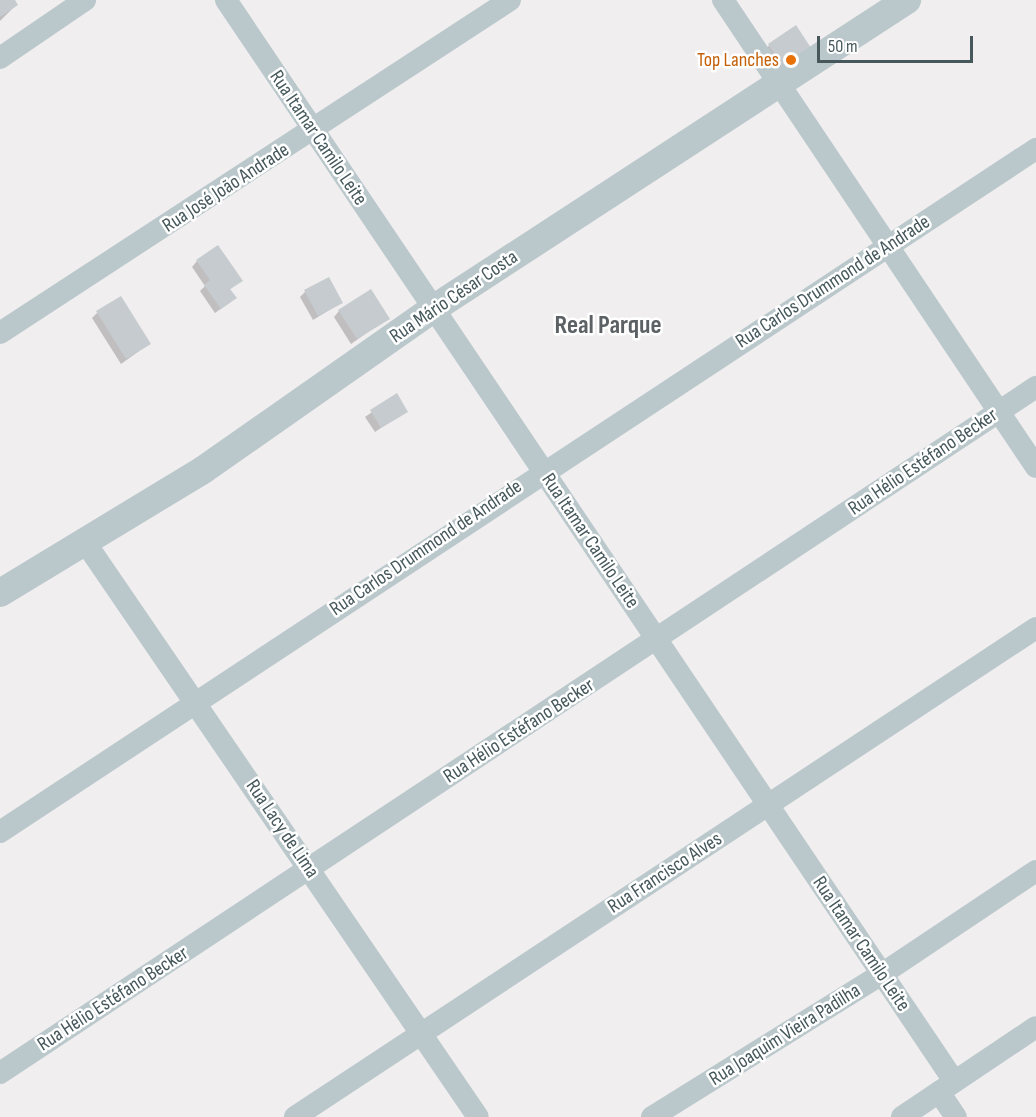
<!DOCTYPE html>
<meta charset="utf-8">
<style>
body{margin:0}
#map{position:relative;width:1036px;height:1117px;overflow:hidden;background:#f1eeef;font-family:"Sofia Sans Condensed",sans-serif}
div>[style]{position:absolute}
[style*='--x']{left:calc(var(--x)*1px);top:calc(var(--y)*1px);width:calc(var(--w)*1px);rotate:calc(var(--a)*1deg)}
.shadow>*{inset:0;background:#0003}
.building>*{inset:0;background:#c5cbce}
.minor>*{height:22px;margin:-11px;padding:0 11px;transform-origin:11px;border-radius:11px;background:#bac8cc}
.tertiary>*{height:28px;margin:-14px;padding:0 14px;transform-origin:14px;border-radius:14px;background:#bac8cc}
.dots>*{width:16px;height:16px;translate:-50% -50%;box-sizing:border-box;border:3px solid #fff;border-radius:50%}
span{translate:-50% -50%;white-space:nowrap;text-align:center;line-height:1.15;-webkit-text-stroke:5px #fff;paint-order:stroke}
.food-label{font-size:20px;color:#c56008}
.right{translate:-100% -50%;text-align:right}
.street-label{font-size:20px;color:#46585c}
.district-label{font-size:26px;color:#5b6164;font-weight:700}
.scale{position:absolute;left:817px;top:36px;width:156px;height:27px;box-sizing:border-box;border:3px solid #46585c;border-top:0;padding-left:8px;font-size:18px;line-height:21px;white-space:nowrap;color:#46585c;-webkit-text-stroke:4px #fff;paint-order:stroke}
</style>
<div id="map">
<div class="shadow">
<div style="clip-path:polygon(0 0,13px 0,16px 5px,0 21px)"></div>
<div style="clip-path:polygon(796px 27px,779px 74px,763px 50px)"></div>
<div style="clip-path:polygon(197px 261px,241px 281px,229px 290px,229px 303px,215px 313px,200px 291px,205px 286px,192px 267px)"></div>
<div style="clip-path:polygon(305px 292px,341px 303px,313px 320px,300px 297px)"></div>
<div style="clip-path:polygon(339px 311px,388px 318px,351px 344px,334px 317px)"></div>
<div style="clip-path:polygon(97px 313px,149px 344px,121px 364px,92px 318px)"></div>
<div style="clip-path:polygon(396px 395px,406px 411px,375px 432px,365px 417px)"></div>
</div>
<div class="building">
<div style="clip-path:polygon(0 0,15px 0,18px 5px,0 17px)"></div>
<div style="clip-path:polygon(796px 25px,813px 51px,785px 70px,768px 44px)"></div>
<div style="clip-path:polygon(218px 245px,243px 281px,230px 289px,237px 298px,221px 309px,204px 285px,210px 280px,196px 260px)"></div>
<div style="clip-path:polygon(329px 277px,343px 303px,318px 316px,304px 290px)"></div>
<div style="clip-path:polygon(371px 289px,390px 319px,357px 339px,338px 310px)"></div>
<div style="clip-path:polygon(121px 296px,151px 344px,126px 359px,96px 311px)"></div>
<div style="clip-path:polygon(397px 393px,408px 412px,381px 428px,370px 410px)"></div>
</div>
<div class="minor">
<div style="--x:226;--y:0;--w:1303;--a:56.04"></div>
<div style="--x:723;--y:0;--w:562;--a:56.17"></div>
<div style="--x:0;--y:58;--w:103;--a:-34.3"></div>
<div style="--x:0;--y:333;--w:609;--a:-33.14"></div>
<div style="--x:85;--y:542;--w:696;--a:55.65"></div>
<div style="--x:0;--y:832;--w:1241;--a:-33.4"></div>
<div style="--x:0;--y:1073;--w:1243;--a:-33.51"></div>
<div style="--x:939;--y:1092;--w:30;--a:56"></div>
<div style="--x:295;--y:1117;--w:888;--a:-33.42"></div>
<div style="--x:652;--y:1117;--w:271;--a:-31.9"></div>
<div style="--x:882;--y:974;--w:185;--a:-33.8"></div>
<div style="--x:902;--y:1117;--w:161;--a:-33.9"></div>
</div>
<div class="tertiary">
<div style="--x:0;--y:593;--w:237;--a:-31.2"></div>
<div style="--x:203;--y:470;--w:281;--a:-35"></div>
<div style="--x:433;--y:309;--w:566;--a:-33.1"></div>
</div>
<div class="dots">
<div style="left:791px;top:60px;background:#e8710a"></div>
</div>
<div class="food-label">
<span class="right" style="left:779px;top:60px">Top Lanches</span>
</div>
<div class="street-label">
<span style="left:318px;top:138px;rotate:56deg">Rua Itamar Camilo Leite</span>
<span style="left:226px;top:188px;rotate:-33deg">Rua José João Andrade</span>
<span style="left:833px;top:282px;rotate:-33deg">Rua Carlos Drummond de Andrade</span>
<span style="left:454px;top:297px;rotate:-34deg">Rua Mário César Costa</span>
<span style="left:923px;top:462px;rotate:-34deg">Rua Hélio Estéfano Becker</span>
<span style="left:590px;top:541px;rotate:56deg">Rua Itamar Camilo Leite</span>
<span style="left:426px;top:548px;rotate:-34deg">Rua Carlos Drummond de Andrade</span>
<span style="left:519px;top:731px;rotate:-33deg">Rua Hélio Estéfano Becker</span>
<span style="left:282px;top:829px;rotate:56deg">Rua Lacy de Lima</span>
<span style="left:665px;top:873px;rotate:-33deg">Rua Francisco Alves</span>
<span style="left:861px;top:944px;rotate:56deg">Rua Itamar Camilo Leite</span>
<span style="left:113px;top:999px;rotate:-33deg">Rua Hélio Estéfano Becker</span>
<span style="left:785px;top:1035px;rotate:-32deg">Rua Joaquim Vieira Padilha</span>
</div>
<div class="district-label">
<span style="left:608px;top:326px">Real Parque</span>
</div>
<div class="scale">50 m</div>
</div>
